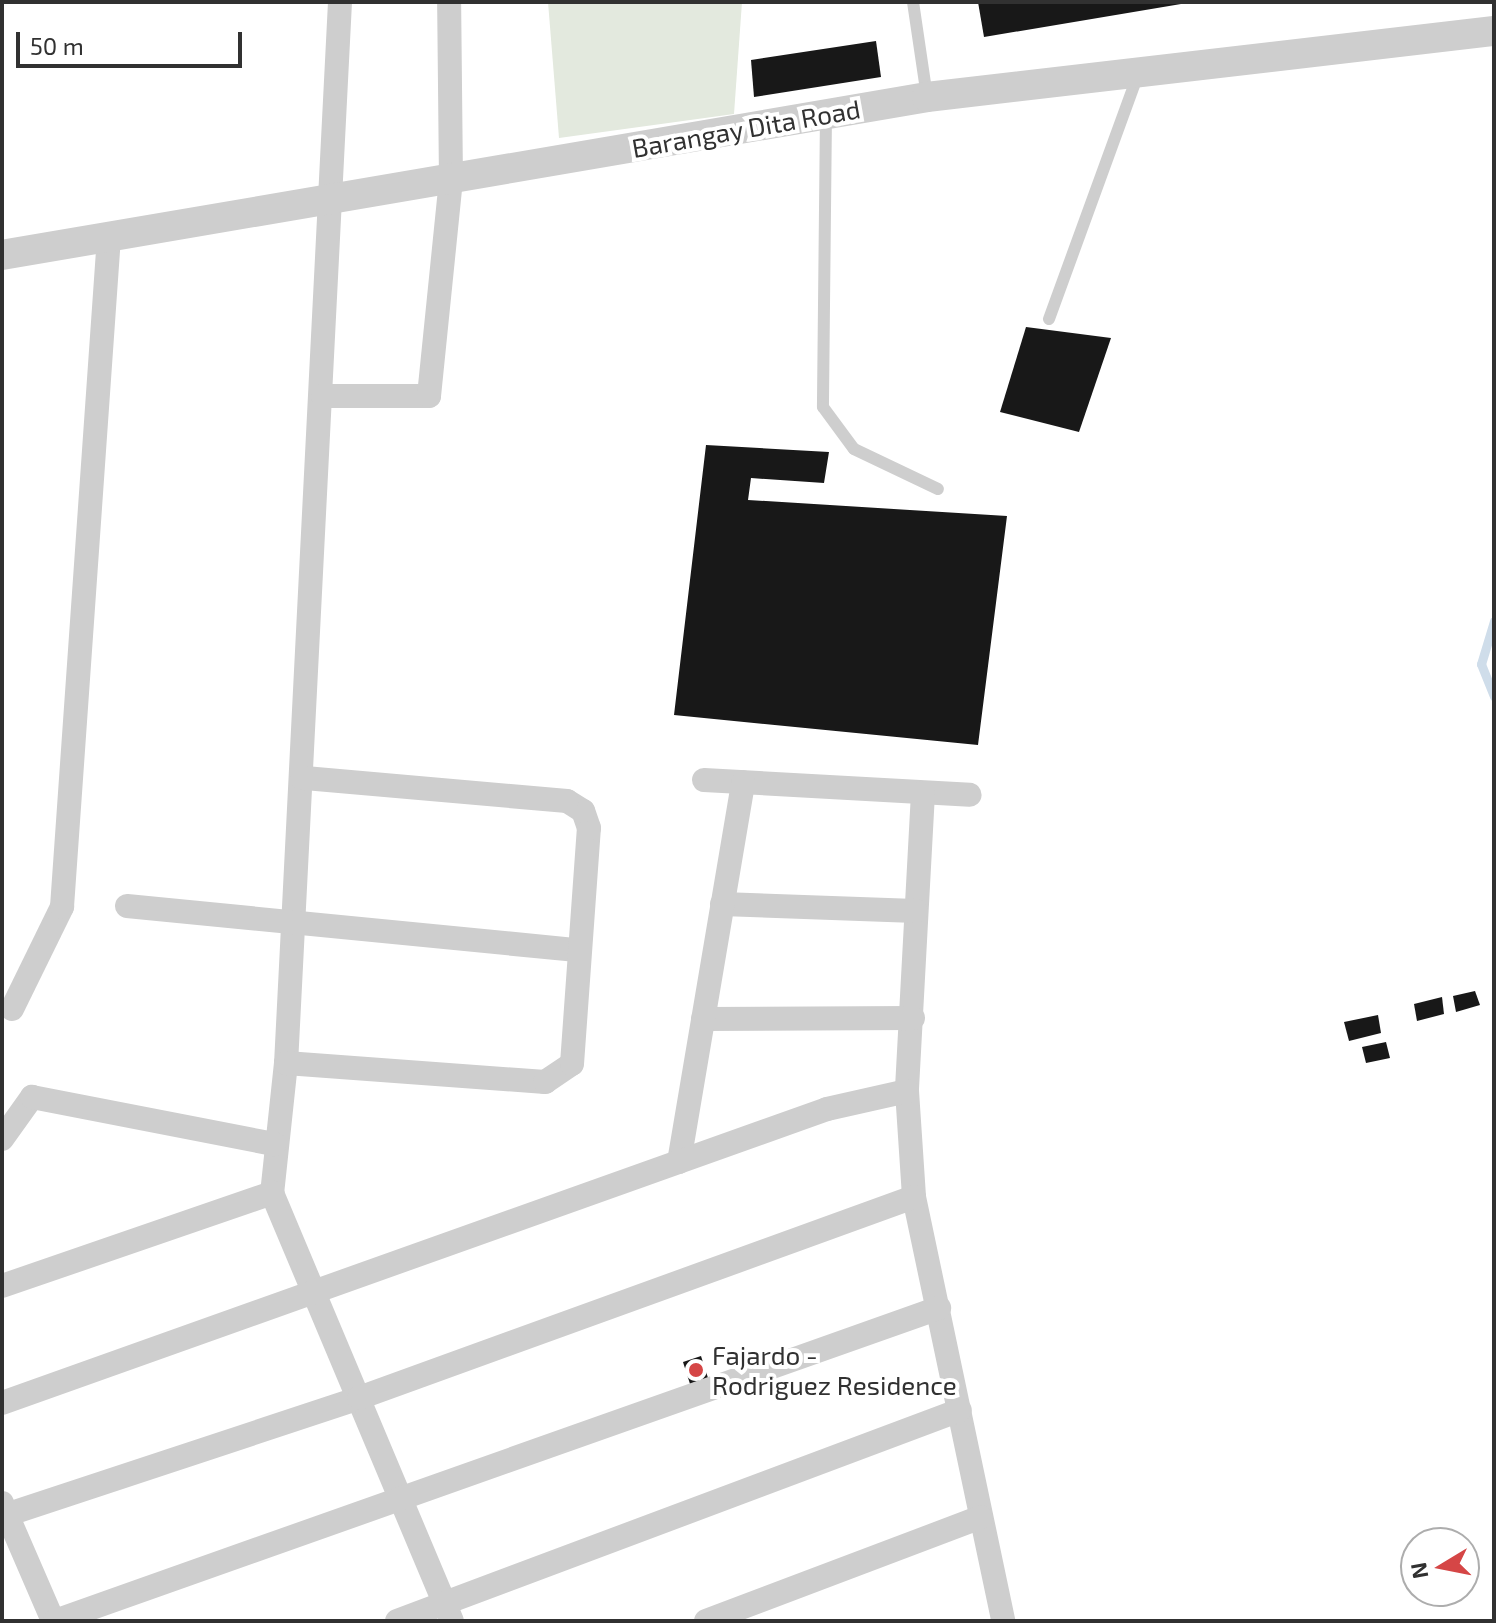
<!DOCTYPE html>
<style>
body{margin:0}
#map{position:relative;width:1496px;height:1623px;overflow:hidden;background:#fff;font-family:"Exo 2",sans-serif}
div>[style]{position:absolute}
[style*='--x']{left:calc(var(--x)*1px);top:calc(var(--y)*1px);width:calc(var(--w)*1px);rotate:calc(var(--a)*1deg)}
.green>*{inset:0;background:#e3e9de}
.stream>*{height:9px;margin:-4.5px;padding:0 4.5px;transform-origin:4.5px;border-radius:4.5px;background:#cfddea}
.building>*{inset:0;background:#181818}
.service>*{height:12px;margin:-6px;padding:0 6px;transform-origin:6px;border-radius:6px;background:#cecece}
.minor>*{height:24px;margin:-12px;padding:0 12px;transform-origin:12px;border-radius:12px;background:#cecece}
.tertiary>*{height:30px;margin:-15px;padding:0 15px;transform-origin:15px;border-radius:15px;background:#cecece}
.dots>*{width:22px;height:22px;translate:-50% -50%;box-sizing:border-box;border:4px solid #fff;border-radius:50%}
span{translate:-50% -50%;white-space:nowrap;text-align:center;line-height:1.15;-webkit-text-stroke:8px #fff;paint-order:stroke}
.street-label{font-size:26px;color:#313131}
.poi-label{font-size:26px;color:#313131}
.left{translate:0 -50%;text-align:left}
.frame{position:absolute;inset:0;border:4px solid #313131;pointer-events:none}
.north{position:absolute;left:1400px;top:1527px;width:80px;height:80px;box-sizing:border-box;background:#fff;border:2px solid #adadad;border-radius:50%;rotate:260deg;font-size:22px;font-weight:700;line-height:32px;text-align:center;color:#313131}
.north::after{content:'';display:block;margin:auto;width:28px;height:36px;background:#d54646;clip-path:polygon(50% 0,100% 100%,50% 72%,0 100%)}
.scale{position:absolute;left:16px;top:32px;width:226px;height:36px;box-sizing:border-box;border:4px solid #313131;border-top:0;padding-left:10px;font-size:24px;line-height:28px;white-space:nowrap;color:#313131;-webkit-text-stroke:6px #fff;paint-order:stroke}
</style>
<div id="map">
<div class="green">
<div style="clip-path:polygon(548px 2px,742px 2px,734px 114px,559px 138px)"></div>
</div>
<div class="stream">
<div style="--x:1494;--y:621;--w:45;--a:106.8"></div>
<div style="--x:1481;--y:664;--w:35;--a:68"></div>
</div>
<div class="building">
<div style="clip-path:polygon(978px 2px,1181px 2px,1181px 4px,984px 37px)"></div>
<div style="clip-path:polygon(876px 41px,881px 77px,754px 97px,751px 60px)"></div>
<div style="clip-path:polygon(1026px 327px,1111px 338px,1079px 432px,1000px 412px)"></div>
<div style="clip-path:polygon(706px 445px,829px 452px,824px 483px,751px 478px,748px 500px,1007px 516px,978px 745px,674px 715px)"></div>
<div style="clip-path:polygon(1475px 991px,1480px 1005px,1456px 1012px,1453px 996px)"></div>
<div style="clip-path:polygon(1442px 997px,1444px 1014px,1417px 1021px,1414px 1004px)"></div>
<div style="clip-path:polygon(1378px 1015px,1381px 1033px,1349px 1041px,1344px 1022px)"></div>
<div style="clip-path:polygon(1386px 1042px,1390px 1058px,1366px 1063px,1362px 1047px)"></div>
<div style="clip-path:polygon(701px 1356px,708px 1378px,690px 1384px,683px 1362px)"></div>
</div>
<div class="service">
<div style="--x:913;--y:2;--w:96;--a:81.6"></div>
<div style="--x:826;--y:114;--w:293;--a:90.6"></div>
<div style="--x:823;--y:407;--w:52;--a:53.6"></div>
<div style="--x:854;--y:449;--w:93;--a:25.5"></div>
<div style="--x:1049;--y:319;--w:260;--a:-70"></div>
</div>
<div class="minor">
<div style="--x:340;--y:2;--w:1062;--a:92.91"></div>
<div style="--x:286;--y:1063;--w:131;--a:96.1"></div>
<div style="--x:272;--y:1193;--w:464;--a:67.2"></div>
<div style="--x:323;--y:396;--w:106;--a:0"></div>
<div style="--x:429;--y:396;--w:216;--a:-84.2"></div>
<div style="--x:451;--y:181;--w:179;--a:-90.6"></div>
<div style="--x:704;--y:780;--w:266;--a:3.2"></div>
<div style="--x:923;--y:793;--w:298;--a:93.1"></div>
<div style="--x:907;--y:1091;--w:106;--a:86.2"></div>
<div style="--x:914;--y:1197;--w:433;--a:78.1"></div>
<div style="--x:722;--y:904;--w:194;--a:2.1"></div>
<div style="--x:127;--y:906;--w:452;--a:5.6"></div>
<div style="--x:12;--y:1009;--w:114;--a:-63.9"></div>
<div style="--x:62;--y:907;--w:672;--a:-85.99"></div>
<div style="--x:703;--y:1019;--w:210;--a:-0.3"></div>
<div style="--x:286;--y:1063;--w:260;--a:4.2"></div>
<div style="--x:545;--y:1082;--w:32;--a:-34"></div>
<div style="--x:572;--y:1064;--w:237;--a:-85.9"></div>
<div style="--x:589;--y:828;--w:18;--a:-109"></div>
<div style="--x:583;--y:811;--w:19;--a:-148"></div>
<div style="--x:567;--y:801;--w:266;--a:-175"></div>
<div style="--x:2;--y:1139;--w:52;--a:-54.5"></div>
<div style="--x:32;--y:1097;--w:247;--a:11"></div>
<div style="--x:679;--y:1162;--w:385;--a:-80.4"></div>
<div style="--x:2;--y:1286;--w:286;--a:-19"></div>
<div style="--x:2;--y:1403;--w:876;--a:-19.61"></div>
<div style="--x:827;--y:1109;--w:82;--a:-12.7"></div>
<div style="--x:2;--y:1503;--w:129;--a:66.6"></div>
<div style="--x:6;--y:1515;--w:372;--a:-18.3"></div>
<div style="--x:359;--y:1398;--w:590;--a:-19.91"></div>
<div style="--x:55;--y:1621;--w:938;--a:-19.5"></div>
<div style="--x:397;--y:1621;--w:601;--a:-20.54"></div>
<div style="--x:706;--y:1621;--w:294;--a:-20.7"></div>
</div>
<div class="tertiary">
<div style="--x:2;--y:255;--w:938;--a:-9.69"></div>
<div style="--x:927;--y:97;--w:571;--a:-6.64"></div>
</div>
<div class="dots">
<div style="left:696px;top:1370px;background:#d54646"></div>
</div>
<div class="street-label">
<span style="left:746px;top:128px;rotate:-10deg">Barangay Dita Road</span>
</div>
<div class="poi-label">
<span class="left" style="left:712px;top:1370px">Fajardo -<br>Rodriguez Residence</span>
</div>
<div class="frame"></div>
<div class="north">N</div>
<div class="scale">50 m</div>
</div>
